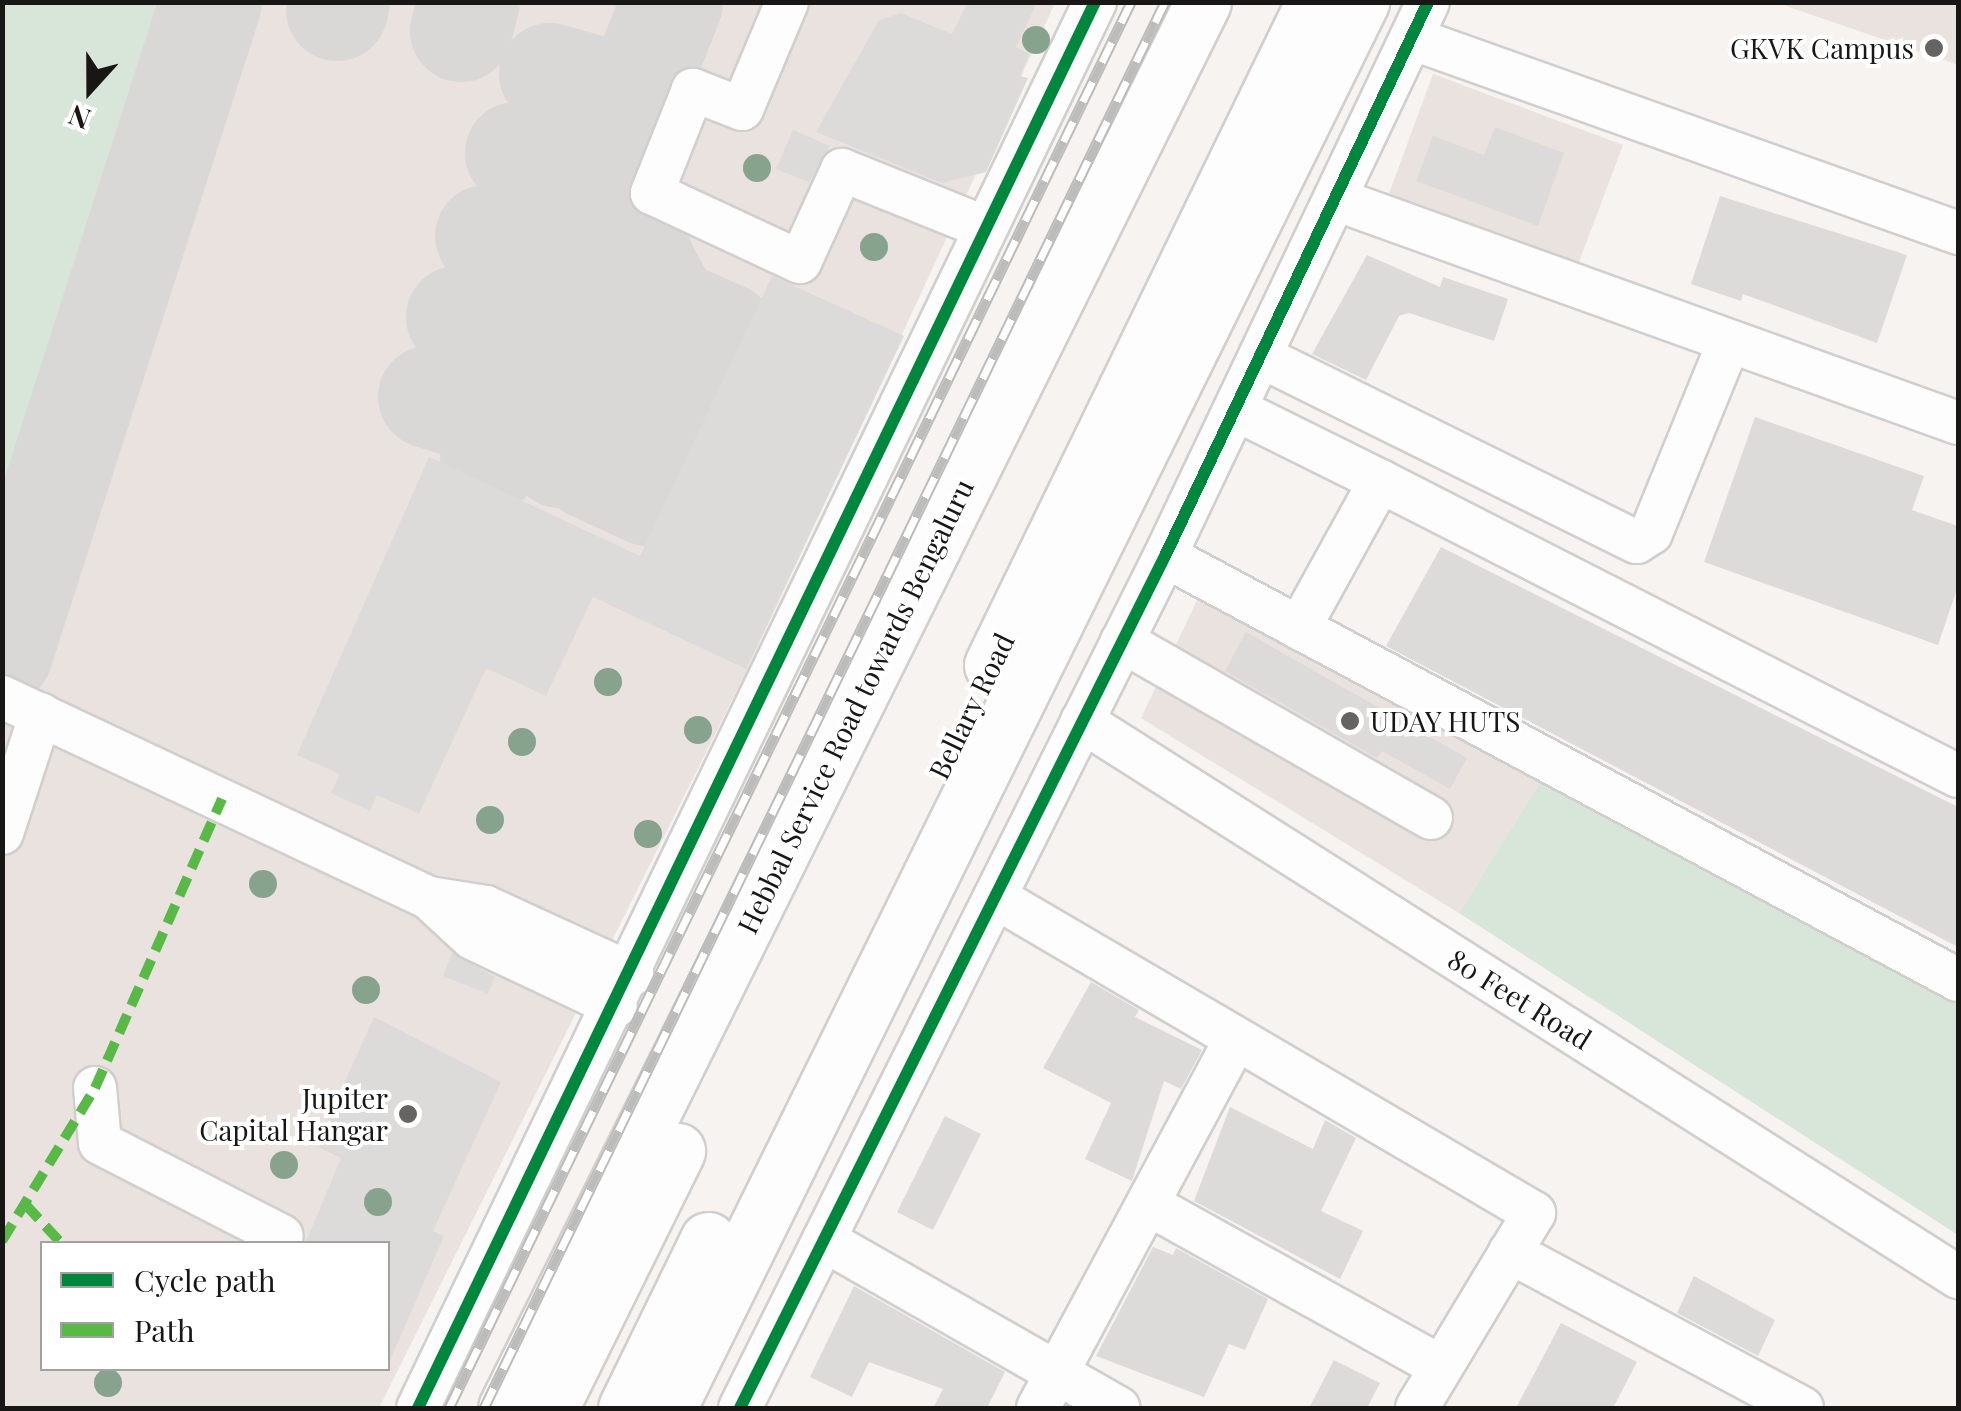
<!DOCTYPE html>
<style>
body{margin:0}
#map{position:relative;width:1961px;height:1411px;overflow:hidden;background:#f6f3f1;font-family:"Playfair Display",serif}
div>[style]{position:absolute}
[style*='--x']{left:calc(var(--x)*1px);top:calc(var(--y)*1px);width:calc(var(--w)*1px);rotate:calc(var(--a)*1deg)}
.built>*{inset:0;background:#eae2de}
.green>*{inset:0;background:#d8e5d9}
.taxiway>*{height:102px;margin:-51px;padding:0 51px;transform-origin:51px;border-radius:51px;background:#d9d8d6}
.building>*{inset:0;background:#dddbd9}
.roads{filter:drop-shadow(2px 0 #d1cfcd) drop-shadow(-2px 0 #d1cfcd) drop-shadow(0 2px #d1cfcd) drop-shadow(0 -2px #d1cfcd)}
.minor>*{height:42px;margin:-21px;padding:0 21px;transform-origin:21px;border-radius:21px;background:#fefdfd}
.highway>*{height:55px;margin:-27.5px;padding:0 27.5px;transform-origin:27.5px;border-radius:27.5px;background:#fefdfd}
.rail>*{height:11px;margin-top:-5.5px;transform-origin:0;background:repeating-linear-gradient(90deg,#fff 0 22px,#bcbcbb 0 44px);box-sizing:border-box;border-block:2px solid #bcbcbb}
.quiet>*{height:10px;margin-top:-5px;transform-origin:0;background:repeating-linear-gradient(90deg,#58b947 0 20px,transparent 0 30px)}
.cycleway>*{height:12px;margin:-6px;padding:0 6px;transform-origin:6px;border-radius:6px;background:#00873e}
.trees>*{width:28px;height:28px;margin:-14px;border-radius:50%;background:#87a38d}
.dots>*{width:28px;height:28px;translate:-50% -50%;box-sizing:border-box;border:5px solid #fff;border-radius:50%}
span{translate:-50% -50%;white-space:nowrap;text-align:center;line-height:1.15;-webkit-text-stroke:8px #fff;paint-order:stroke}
.poi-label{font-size:28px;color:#181716}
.right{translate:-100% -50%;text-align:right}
.left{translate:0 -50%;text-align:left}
.street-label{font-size:28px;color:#181716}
.frame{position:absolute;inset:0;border:5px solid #181716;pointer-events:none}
.legend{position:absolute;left:40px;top:1241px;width:350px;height:130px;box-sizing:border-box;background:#fff;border:2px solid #a3a2a2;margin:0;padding:12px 18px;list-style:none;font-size:30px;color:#181716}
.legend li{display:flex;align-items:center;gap:20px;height:50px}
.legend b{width:50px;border:2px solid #a3a2a2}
.north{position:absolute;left:40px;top:40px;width:100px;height:100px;-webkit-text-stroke:8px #fff;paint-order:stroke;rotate:201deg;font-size:28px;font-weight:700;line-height:40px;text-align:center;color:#181716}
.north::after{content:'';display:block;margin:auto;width:35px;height:45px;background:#181716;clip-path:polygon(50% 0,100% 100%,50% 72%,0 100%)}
</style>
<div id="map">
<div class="built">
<div style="clip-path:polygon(evenodd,3px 3px,1055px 3px,747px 670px,379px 1408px,3px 1408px,3px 3px,42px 1244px,388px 1244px,388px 1368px,42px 1368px,42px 1244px)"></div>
<div style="clip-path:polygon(1777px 3px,1958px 3px,1958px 65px,1862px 32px)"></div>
<div style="clip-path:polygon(1433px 74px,1623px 145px,1576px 270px,1387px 199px)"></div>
<div style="clip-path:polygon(1199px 596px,1540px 782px,1459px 913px,1141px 718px)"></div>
</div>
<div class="green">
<div style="clip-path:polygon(3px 2px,192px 3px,3px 579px,2px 3px)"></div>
<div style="clip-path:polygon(1540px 782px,1958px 1005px,1958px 1235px,1459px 913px)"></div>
</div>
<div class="taxiway">
<div style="--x:337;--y:10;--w:8;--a:-76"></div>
<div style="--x:461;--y:31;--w:30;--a:-75"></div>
<div style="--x:550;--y:74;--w:66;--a:15.7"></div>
<div style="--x:614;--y:92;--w:40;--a:-37"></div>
<div style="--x:516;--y:153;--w:67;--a:19.2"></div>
<div style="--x:579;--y:175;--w:23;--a:-23"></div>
<div style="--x:600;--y:166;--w:27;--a:-54"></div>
<div style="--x:486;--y:236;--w:67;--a:17.4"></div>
<div style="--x:550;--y:256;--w:37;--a:-36"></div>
<div style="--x:646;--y:267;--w:48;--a:61.3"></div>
<div style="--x:669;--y:309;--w:61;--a:24.1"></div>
<div style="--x:457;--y:317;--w:63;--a:15.6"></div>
<div style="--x:518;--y:334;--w:38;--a:-35"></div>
<div style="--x:611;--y:347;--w:24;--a:88"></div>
<div style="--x:612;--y:371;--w:25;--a:47"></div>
<div style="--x:629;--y:389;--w:62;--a:24.9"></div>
<div style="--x:429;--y:397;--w:60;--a:17.5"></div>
<div style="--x:486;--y:415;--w:36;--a:-32"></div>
<div style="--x:575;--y:425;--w:25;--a:85"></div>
<div style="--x:577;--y:450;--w:22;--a:54"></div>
<div style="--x:590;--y:468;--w:64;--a:25"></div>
<div style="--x:560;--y:457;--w:209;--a:-65.6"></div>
<div style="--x:646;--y:267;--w:82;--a:-110.6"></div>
<div style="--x:617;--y:190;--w:46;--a:-91.2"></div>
<div style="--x:491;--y:460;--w:492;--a:-68.4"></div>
<div style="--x:2;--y:653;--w:684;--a:-72.2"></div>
</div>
<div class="building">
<div style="clip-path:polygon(968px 2px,1037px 2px,1016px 47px,1029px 54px,1020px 76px,1028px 78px,986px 172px,942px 183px,816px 132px,879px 20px,901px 13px,952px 34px)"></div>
<div style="clip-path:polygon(1495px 127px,1564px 153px,1538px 226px,1416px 181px,1433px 136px,1484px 155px)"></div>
<div style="clip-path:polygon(793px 130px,830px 146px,809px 182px,776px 169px)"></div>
<div style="clip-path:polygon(1720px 196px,1907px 255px,1877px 343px,1743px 294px,1741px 301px,1691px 284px)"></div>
<div style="clip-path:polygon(1367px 255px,1440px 287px,1443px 277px,1508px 299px,1494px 341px,1409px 313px,1399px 316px,1366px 380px,1312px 354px)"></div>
<div style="clip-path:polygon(772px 276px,904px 336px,746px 669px,593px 597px,546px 696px,486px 668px,419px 814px,377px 795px,370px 811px,331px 793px,340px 774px,297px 755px,429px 457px,640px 556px)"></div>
<div style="clip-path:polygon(1755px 417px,1924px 476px,1912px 510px,1958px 526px,1958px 586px,1938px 645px,1704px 562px)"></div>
<div style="clip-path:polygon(1441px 547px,1958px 807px,1958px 947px,1386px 646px)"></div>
<div style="clip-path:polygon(1246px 632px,1467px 758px,1450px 789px,1382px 751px,1377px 758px,1225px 671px)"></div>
<div style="clip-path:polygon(452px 953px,495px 977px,488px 994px,443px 976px)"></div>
<div style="clip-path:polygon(1091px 982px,1139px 1010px,1135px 1017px,1202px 1050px,1181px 1089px,1164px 1081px,1132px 1181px,1085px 1159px,1111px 1103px,1043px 1068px)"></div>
<div style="clip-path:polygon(374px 1017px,501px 1082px,433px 1231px,444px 1236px,388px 1365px,388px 1244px,305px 1244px,341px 1158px,316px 1146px)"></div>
<div style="clip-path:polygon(1230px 1107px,1313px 1149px,1325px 1120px,1356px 1138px,1321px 1211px,1363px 1231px,1340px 1279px,1194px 1201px)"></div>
<div style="clip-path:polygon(945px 1116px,981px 1134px,933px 1230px,897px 1212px)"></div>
<div style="clip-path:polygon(1153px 1247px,1173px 1255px,1176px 1248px,1268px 1299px,1245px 1350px,1229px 1344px,1204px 1397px,1096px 1356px)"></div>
<div style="clip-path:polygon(1694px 1276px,1775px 1320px,1758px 1356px,1677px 1313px)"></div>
<div style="clip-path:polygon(854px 1286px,1005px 1372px,987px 1408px,933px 1408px,943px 1389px,869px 1362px,852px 1397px,810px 1377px)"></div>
<div style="clip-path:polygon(1561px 1323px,1637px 1362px,1613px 1408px,1516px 1408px)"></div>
<div style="clip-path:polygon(1334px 1360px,1380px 1383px,1367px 1408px,1309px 1408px)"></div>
</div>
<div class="roads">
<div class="minor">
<div style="--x:787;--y:2;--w:116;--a:112.8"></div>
<div style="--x:742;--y:109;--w:53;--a:-158.8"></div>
<div style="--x:693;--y:90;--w:111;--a:111.7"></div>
<div style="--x:652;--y:193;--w:163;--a:25"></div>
<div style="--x:800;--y:262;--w:101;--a:-65.5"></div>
<div style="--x:842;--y:170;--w:153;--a:21.9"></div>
<div style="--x:1411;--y:38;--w:581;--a:19.62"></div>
<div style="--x:1335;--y:199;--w:662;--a:19.78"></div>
<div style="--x:1260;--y:356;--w:420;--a:26.3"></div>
<div style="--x:1637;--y:542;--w:17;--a:-33"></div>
<div style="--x:1651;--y:533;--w:206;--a:-67.8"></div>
<div style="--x:1235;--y:409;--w:162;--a:26.4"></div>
<div style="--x:1165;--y:556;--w:899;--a:28.13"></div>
<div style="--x:1299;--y:628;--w:168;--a:-61.1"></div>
<div style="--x:1380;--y:481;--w:649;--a:27.04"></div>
<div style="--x:1122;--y:641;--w:356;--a:29.8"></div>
<div style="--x:2;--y:697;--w:472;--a:25.2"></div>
<div style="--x:429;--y:898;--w:59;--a:42.9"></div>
<div style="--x:472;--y:938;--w:159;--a:25.3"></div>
<div style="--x:1082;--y:721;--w:1038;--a:32.4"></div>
<div style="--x:2;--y:833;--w:125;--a:-71.9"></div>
<div style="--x:995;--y:897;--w:625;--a:30.38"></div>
<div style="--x:1534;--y:1213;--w:227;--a:121"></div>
<div style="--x:429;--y:898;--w:58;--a:9"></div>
<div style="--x:486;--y:907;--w:161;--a:24.7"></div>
<div style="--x:95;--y:1088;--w:55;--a:84.8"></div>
<div style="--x:100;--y:1143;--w:204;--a:27.1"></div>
<div style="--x:1148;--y:1204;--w:335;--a:29.1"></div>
<div style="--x:824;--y:1240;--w:339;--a:29.7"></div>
<div style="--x:1510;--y:1252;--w:331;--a:28.1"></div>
<div style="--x:418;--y:1408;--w:1561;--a:-64.29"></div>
<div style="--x:740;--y:1408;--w:952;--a:-63.49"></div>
<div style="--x:1165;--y:556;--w:613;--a:-64.6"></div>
<div style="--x:1038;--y:1408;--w:417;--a:-61.8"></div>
</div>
<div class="highway">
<div style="--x:992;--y:665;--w:737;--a:-64.1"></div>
<div style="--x:506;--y:1408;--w:1569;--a:-63.63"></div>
<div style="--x:550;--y:1408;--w:287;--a:-63.7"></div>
<div style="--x:626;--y:1408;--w:187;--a:-64"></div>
<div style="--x:668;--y:1408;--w:1568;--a:-63.76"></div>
</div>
</div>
<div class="rail">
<div style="--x:449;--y:1408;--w:1563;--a:-64.12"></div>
<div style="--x:484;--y:1408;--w:1562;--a:-64.16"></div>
</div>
<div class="quiet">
<div style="--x:25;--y:1204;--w:54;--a:47.2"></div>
<div style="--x:2;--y:1241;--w:179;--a:-58.7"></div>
<div style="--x:95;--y:1088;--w:316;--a:-66.3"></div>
</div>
<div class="cycleway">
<div style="--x:418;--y:1408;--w:1561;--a:-64.29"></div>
<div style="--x:740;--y:1408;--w:952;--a:-63.49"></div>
<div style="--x:1165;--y:556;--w:613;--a:-64.6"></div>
</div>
<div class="trees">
<div style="left:1036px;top:40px"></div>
<div style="left:757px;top:168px"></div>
<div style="left:874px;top:247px"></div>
<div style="left:608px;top:682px"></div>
<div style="left:698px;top:730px"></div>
<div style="left:522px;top:742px"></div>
<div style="left:490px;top:820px"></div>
<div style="left:648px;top:834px"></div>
<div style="left:263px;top:884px"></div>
<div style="left:366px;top:990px"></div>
<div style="left:284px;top:1165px"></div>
<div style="left:378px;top:1202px"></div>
<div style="left:108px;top:1383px"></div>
</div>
<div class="dots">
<div style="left:1934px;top:48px;background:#666463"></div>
<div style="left:1350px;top:721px;background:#666463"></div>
<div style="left:408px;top:1114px;background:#666463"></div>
</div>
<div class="poi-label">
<span class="right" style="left:1914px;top:48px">GKVK Campus</span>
<span class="left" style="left:1370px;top:721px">UDAY HUTS</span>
<span class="right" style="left:388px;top:1114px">Jupiter<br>Capital Hangar</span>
</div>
<div class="street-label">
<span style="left:855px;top:706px;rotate:-64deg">Hebbal Service Road towards Bengaluru</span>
<span style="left:971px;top:706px;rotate:-64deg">Bellary Road</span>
<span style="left:1520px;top:999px;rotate:32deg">80 Feet Road</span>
</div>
<div class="frame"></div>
<ul class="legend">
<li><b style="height:12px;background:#00873e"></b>Cycle path</li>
<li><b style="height:12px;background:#58b947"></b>Path</li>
</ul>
<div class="north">N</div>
</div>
